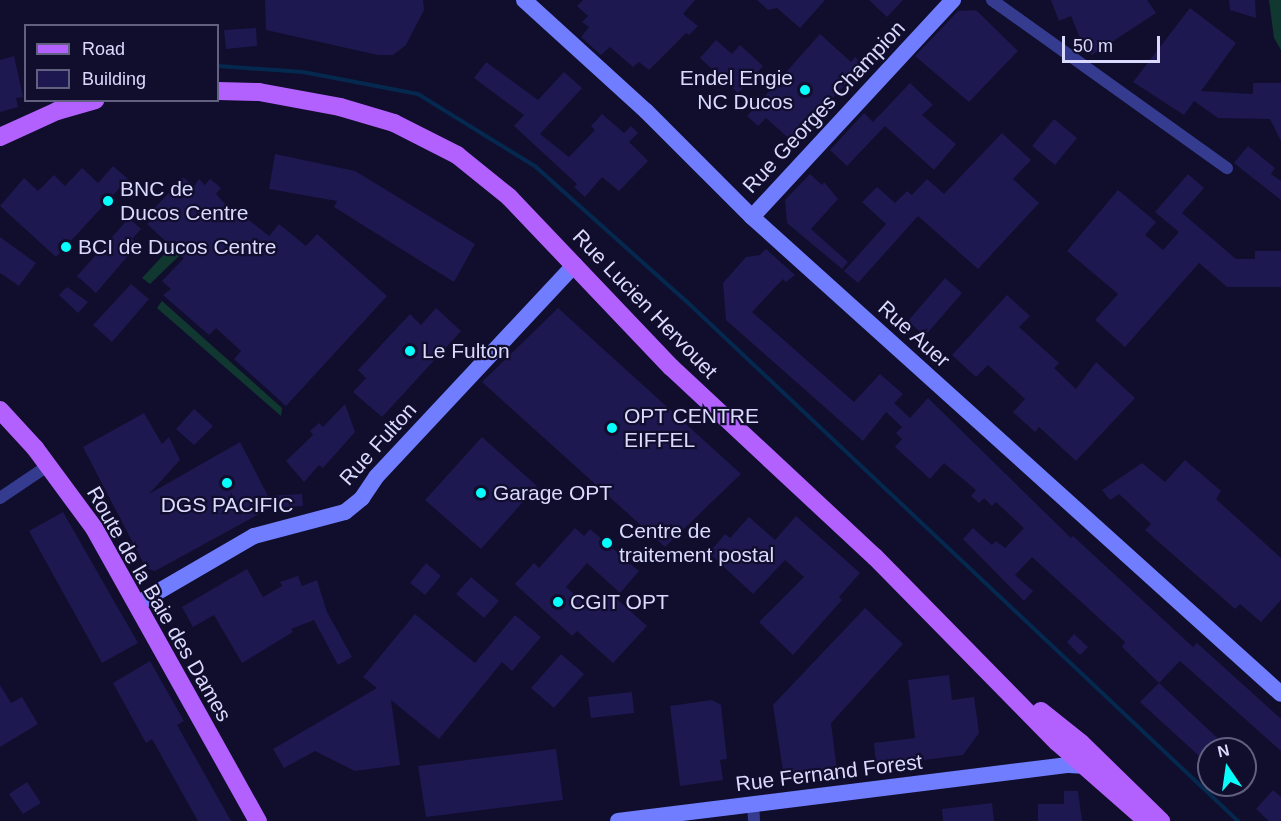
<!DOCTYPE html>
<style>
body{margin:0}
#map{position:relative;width:1281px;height:821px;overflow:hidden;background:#100e2c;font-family:Arial,sans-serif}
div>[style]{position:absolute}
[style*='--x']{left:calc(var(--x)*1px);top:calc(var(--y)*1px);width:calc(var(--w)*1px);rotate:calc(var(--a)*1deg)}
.green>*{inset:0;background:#113731}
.stream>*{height:4px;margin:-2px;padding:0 2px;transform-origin:2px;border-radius:2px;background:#05284f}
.building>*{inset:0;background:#1d184f}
.street>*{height:12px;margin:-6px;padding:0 6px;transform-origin:6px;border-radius:6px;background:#353c90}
.secondary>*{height:16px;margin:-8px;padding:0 8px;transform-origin:8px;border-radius:8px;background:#717dff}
.primary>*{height:18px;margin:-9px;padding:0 9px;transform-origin:9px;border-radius:9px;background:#b261ff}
.dots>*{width:16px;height:16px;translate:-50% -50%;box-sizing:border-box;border:3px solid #100e2c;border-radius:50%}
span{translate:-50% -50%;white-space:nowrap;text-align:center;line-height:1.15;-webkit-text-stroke:4.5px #100e2c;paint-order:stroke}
.poi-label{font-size:21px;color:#dadaff}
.right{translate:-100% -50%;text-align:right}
.left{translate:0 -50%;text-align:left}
.street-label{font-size:21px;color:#dadaff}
.legend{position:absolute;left:24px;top:24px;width:195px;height:78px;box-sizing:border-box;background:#100e2c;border:2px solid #616080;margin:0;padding:8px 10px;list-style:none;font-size:18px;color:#dadaff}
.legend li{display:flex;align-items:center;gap:12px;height:30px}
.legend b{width:30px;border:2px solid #616080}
.north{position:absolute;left:1197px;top:737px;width:60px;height:60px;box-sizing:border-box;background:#100e2c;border:2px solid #616080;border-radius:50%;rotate:347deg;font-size:16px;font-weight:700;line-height:24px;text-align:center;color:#dadaff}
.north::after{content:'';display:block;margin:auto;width:21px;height:27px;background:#06fffc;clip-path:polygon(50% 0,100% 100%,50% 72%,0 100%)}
.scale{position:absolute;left:1062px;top:36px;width:98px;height:27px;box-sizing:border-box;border:3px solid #dadaff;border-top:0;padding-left:8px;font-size:18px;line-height:21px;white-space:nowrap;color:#dadaff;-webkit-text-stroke:4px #100e2c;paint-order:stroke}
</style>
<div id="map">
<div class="green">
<div style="clip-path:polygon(1269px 0,1281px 0,1281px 50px,1274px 38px)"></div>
<div style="clip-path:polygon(171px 247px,180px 255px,150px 284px,142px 278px)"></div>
<div style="clip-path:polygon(162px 301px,282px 408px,281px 416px,157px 308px)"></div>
</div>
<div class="stream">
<div style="--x:218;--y:66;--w:85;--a:4"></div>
<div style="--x:303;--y:72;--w:117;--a:10.8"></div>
<div style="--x:418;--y:94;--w:139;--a:31.7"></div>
<div style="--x:536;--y:167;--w:200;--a:41.8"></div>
<div style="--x:685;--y:300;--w:760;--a:43.29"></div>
</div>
<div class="building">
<div style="clip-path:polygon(265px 0,423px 0,424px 10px,406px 45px,393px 55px,378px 55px,266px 30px)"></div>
<div style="clip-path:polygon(583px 0,695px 0,683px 14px,698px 26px,689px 35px,686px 33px,649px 70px,639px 62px,633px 67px,610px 47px,601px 55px,581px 37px,589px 27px,582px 22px,588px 16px,577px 6px)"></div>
<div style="clip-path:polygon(757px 0,825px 0,800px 28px,777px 8px,768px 10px)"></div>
<div style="clip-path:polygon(869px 0,903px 0,887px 17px)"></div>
<div style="clip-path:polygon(1051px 0,1147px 0,1156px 13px,1092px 55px,1084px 48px,1071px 16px,1059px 21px)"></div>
<div style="clip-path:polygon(1229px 0,1255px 0,1256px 18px,1230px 10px)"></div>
<div style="clip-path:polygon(1190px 8px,1236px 43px,1201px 91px,1253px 94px,1253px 83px,1281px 83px,1281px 141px,1270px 119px,1218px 118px,1194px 101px,1184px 115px,1133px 82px)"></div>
<div style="clip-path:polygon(976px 10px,1018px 51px,969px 102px,915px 56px,958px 11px)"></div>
<div style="clip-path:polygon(256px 28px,257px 46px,226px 49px,224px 30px)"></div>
<div style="clip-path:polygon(820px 34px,851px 62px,855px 57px,863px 65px,793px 142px,766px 118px,758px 126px,747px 116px)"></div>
<div style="clip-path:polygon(716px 40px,732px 54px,740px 45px,763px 66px,738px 93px,700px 58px)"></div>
<div style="clip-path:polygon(14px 56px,23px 97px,16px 98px,18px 107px,0 112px,0 60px)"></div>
<div style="clip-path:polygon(486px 62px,538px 100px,564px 72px,582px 88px,540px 134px,569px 157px,595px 130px,591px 126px,602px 114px,624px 133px,631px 126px,638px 133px,629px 142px,648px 161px,619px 191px,602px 177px,585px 197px,574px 187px,577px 184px,514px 126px,524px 115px,474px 78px)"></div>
<div style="clip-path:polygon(910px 83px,933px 105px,922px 115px,956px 144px,934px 170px,885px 126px,847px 166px,830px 150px,864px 113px,873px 122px)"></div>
<div style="clip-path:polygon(1054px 119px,1077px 138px,1055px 165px,1032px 146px)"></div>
<div style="clip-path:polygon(1002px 133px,1031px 160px,1013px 179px,1039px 203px,978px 269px,918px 216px,858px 283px,844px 271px,886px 224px,862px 202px,877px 187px,895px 203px,907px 191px,912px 195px,927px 179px,944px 194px)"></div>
<div style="clip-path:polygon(1248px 146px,1275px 168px,1271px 174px,1281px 181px,1281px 200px,1234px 163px)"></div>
<div style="clip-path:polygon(275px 154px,355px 171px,475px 244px,454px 282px,334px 207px,337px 201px,269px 189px)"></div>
<div style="clip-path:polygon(113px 166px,128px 179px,56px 257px,0 206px,24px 178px,38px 191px,54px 175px,65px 186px,82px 168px,98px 183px)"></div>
<div style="clip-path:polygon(810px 174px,822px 185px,824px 182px,838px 199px,811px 229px,848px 262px,842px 269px,787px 223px,785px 200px)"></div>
<div style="clip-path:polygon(1188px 174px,1204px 188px,1182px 213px,1236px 259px,1255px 259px,1255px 251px,1281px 251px,1281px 287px,1227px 287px,1199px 263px,1125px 347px,1095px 320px,1118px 294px,1067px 251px,1118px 190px,1156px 222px,1145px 235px,1163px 250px,1179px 232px,1155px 212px)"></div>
<div style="clip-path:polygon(183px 177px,194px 187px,199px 179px,205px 185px,210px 179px,221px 188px,216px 194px,232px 211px,235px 209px,269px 236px,279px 224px,306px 246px,317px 234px,387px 296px,286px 406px,234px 359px,241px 351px,216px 328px,209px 335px,163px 295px,171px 289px,162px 281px,184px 258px,147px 224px,156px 215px,152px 211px)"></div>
<div style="clip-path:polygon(129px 218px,141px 229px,132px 239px,138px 244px,96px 293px,77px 276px)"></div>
<div style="clip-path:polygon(0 237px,36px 263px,19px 286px,0 273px)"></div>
<div style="clip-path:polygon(766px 249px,795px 275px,786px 282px,783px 279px,752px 312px,854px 402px,880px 374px,903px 394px,894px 403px,910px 418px,928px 398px,1071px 538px,1073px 536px,1193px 647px,1197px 643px,1281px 719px,1281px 751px,1180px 661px,1159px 683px,1122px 647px,1125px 642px,1032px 557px,1015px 575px,1033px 591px,1024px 601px,963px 539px,973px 528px,992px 545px,996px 541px,1005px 548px,1024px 528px,996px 502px,992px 506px,984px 498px,979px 503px,971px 496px,976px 490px,944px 463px,930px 479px,895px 447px,902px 439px,896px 433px,902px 427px,886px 412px,863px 441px,726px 320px,723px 283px,746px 257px,760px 255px)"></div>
<div style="clip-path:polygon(945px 278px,962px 293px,925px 336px,908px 321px)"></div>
<div style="clip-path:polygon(131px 284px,149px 299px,112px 342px,93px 325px)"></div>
<div style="clip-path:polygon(67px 287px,88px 302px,78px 313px,59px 295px)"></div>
<div style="clip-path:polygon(1007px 295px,1030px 316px,1019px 327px,1059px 363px,1054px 368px,1076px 389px,1096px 362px,1135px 398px,1076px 461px,1039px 427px,1035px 432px,1013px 412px,1025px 399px,988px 365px,976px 377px,952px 355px)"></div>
<div style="clip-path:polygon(436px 308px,461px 331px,382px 417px,353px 392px,366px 378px,358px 370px,410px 314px,421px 325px)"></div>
<div style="clip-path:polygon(558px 308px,741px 474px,665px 547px,482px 382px)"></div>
<div style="clip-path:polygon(345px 404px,355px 432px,323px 468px,319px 465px,304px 482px,286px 461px,313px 435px,310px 431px,319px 423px,323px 427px)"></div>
<div style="clip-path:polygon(194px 409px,213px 426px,194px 445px,176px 429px)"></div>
<div style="clip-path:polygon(144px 413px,162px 444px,169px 437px,180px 460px,149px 494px,240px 442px,268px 496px,302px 494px,303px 506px,270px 508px,155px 571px,146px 568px,83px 447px)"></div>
<div style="clip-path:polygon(482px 437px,537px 486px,481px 549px,425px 500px)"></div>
<div style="clip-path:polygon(1185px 460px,1221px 491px,1216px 499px,1281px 558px,1281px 600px,1261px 622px,1240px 604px,1235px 609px,1145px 530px,1151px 524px,1119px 494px,1110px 500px,1102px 490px,1142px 463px,1165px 482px)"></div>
<div style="clip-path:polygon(63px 512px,138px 643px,102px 663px,29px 531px)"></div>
<div style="clip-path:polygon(796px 516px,860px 573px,839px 597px,842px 600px,793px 655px,759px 622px,804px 577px,785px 560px,753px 594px,709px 553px,725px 534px,730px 538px,749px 517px,775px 540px)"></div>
<div style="clip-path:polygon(575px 528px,584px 536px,590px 529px,639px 571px,620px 593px,587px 563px,566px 587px,593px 611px,610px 593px,647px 626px,613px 663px,577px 631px,572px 636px,515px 584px,534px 563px,539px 568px)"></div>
<div style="clip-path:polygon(426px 563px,441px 576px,425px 595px,410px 583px)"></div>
<div style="clip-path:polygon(247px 569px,263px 597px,282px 586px,280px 582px,298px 576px,302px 586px,317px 580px,327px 612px,352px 657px,338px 665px,314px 620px,291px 629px,293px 632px,242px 663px,214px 615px,193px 627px,182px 607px)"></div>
<div style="clip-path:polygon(471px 577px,499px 601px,484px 618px,456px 594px)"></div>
<div style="clip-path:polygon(865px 608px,903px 644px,831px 723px,837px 771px,784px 777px,773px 705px)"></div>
<div style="clip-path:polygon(415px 614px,475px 663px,515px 615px,541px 637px,512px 671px,502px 662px,439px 739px,391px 700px,400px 765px,355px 771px,315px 751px,284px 768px,273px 749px,377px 688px,363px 677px)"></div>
<div style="clip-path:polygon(1074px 634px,1088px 647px,1080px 655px,1067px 642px)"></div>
<div style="clip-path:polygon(561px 654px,584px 674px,554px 708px,531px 688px)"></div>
<div style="clip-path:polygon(150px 661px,184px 721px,177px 725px,231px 821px,198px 821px,152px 739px,146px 743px,113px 683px)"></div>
<div style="clip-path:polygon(949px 675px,952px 700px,974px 697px,979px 733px,963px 755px,876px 766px,874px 743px,915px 738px,908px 680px)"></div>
<div style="clip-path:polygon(1159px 683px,1229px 749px,1209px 749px,1209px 765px,1140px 702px)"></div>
<div style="clip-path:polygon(0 685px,11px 703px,22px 697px,38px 724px,0 747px)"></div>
<div style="clip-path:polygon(632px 692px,634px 713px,591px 718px,588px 697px)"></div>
<div style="clip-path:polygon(712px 700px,721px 705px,727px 759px,720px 760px,723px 780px,680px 786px,670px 706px)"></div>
<div style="clip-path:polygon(556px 749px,563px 800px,426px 817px,418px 766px)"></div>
<div style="clip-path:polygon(27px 782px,41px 803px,23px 814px,9px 794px)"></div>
<div style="clip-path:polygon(1273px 790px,1281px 797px,1281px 821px,1269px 821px,1256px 809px)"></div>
<div style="clip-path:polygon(1064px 791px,1078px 791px,1082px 821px,1038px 821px,1038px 804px,1064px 804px)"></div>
<div style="clip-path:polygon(992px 803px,994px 821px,943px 821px,942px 809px)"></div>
</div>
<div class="street">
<div style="--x:992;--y:0;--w:289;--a:35.6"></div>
<div style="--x:0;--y:498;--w:59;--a:-34"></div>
<div style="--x:753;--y:805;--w:16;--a:86"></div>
</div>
<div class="secondary">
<div style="--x:524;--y:0;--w:165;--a:42.3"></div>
<div style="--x:646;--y:111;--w:150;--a:45"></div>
<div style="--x:752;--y:217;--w:712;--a:42.04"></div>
<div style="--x:752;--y:217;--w:296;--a:-47.2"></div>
<div style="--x:137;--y:604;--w:135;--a:-30.2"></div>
<div style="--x:254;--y:536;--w:94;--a:-14.8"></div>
<div style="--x:345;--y:512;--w:22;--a:-39"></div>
<div style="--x:362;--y:498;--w:25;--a:-56"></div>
<div style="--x:376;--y:477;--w:291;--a:-46.9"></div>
<div style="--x:618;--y:821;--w:454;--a:-7.1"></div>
<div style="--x:1069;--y:765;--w:22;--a:3"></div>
</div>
<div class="primary">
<div style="--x:218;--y:91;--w:41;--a:1.4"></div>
<div style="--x:259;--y:92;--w:82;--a:10.5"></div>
<div style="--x:340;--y:107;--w:56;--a:16.5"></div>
<div style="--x:394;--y:123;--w:71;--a:26.9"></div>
<div style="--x:457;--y:155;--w:67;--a:38.9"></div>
<div style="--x:509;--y:197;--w:235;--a:46.4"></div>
<div style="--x:671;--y:367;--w:279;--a:43"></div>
<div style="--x:875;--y:557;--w:260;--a:45.5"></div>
<div style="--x:1057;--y:742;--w:120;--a:41.3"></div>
<div style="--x:0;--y:137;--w:63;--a:-24.5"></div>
<div style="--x:57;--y:111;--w:40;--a:-16"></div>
<div style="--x:0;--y:410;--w:52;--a:47.4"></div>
<div style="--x:35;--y:448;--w:99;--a:53.6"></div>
<div style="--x:94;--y:528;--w:336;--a:60.8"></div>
<div style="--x:1041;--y:711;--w:51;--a:38.7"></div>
<div style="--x:1081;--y:743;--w:112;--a:44.3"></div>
</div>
<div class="dots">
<div style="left:805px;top:90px;background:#06fffc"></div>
<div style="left:108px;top:201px;background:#06fffc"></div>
<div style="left:66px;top:247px;background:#06fffc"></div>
<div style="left:410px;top:351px;background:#06fffc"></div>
<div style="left:612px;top:428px;background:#06fffc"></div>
<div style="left:227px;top:483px;background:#06fffc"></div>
<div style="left:481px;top:493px;background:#06fffc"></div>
<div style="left:607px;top:543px;background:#06fffc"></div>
<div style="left:558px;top:602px;background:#06fffc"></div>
</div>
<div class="poi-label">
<span class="right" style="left:793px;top:90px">Endel Engie<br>NC Ducos</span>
<span class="left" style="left:120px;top:201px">BNC de<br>Ducos Centre</span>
<span class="left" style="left:78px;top:247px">BCI de Ducos Centre</span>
<span class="left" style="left:422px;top:351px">Le Fulton</span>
<span class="left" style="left:624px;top:428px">OPT CENTRE<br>EIFFEL</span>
<span class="left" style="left:493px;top:493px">Garage OPT</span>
<span style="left:227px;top:505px">DGS PACIFIC</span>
<span class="left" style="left:619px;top:543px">Centre de<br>traitement postal</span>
<span class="left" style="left:570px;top:602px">CGIT OPT</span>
</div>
<div class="street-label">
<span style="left:824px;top:107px;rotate:-47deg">Rue Georges Champion</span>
<span style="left:645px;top:304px;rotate:46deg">Rue Lucien Hervouet</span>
<span style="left:914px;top:334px;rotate:42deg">Rue Auer</span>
<span style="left:378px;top:444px;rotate:-48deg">Rue Fulton</span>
<span style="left:159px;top:604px;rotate:60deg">Route de la Baie des Dames</span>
<span style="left:829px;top:773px;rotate:-7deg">Rue Fernand Forest</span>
</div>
<ul class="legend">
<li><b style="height:8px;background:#b261ff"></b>Road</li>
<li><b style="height:16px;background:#1d184f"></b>Building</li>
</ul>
<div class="north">N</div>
<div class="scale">50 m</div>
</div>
